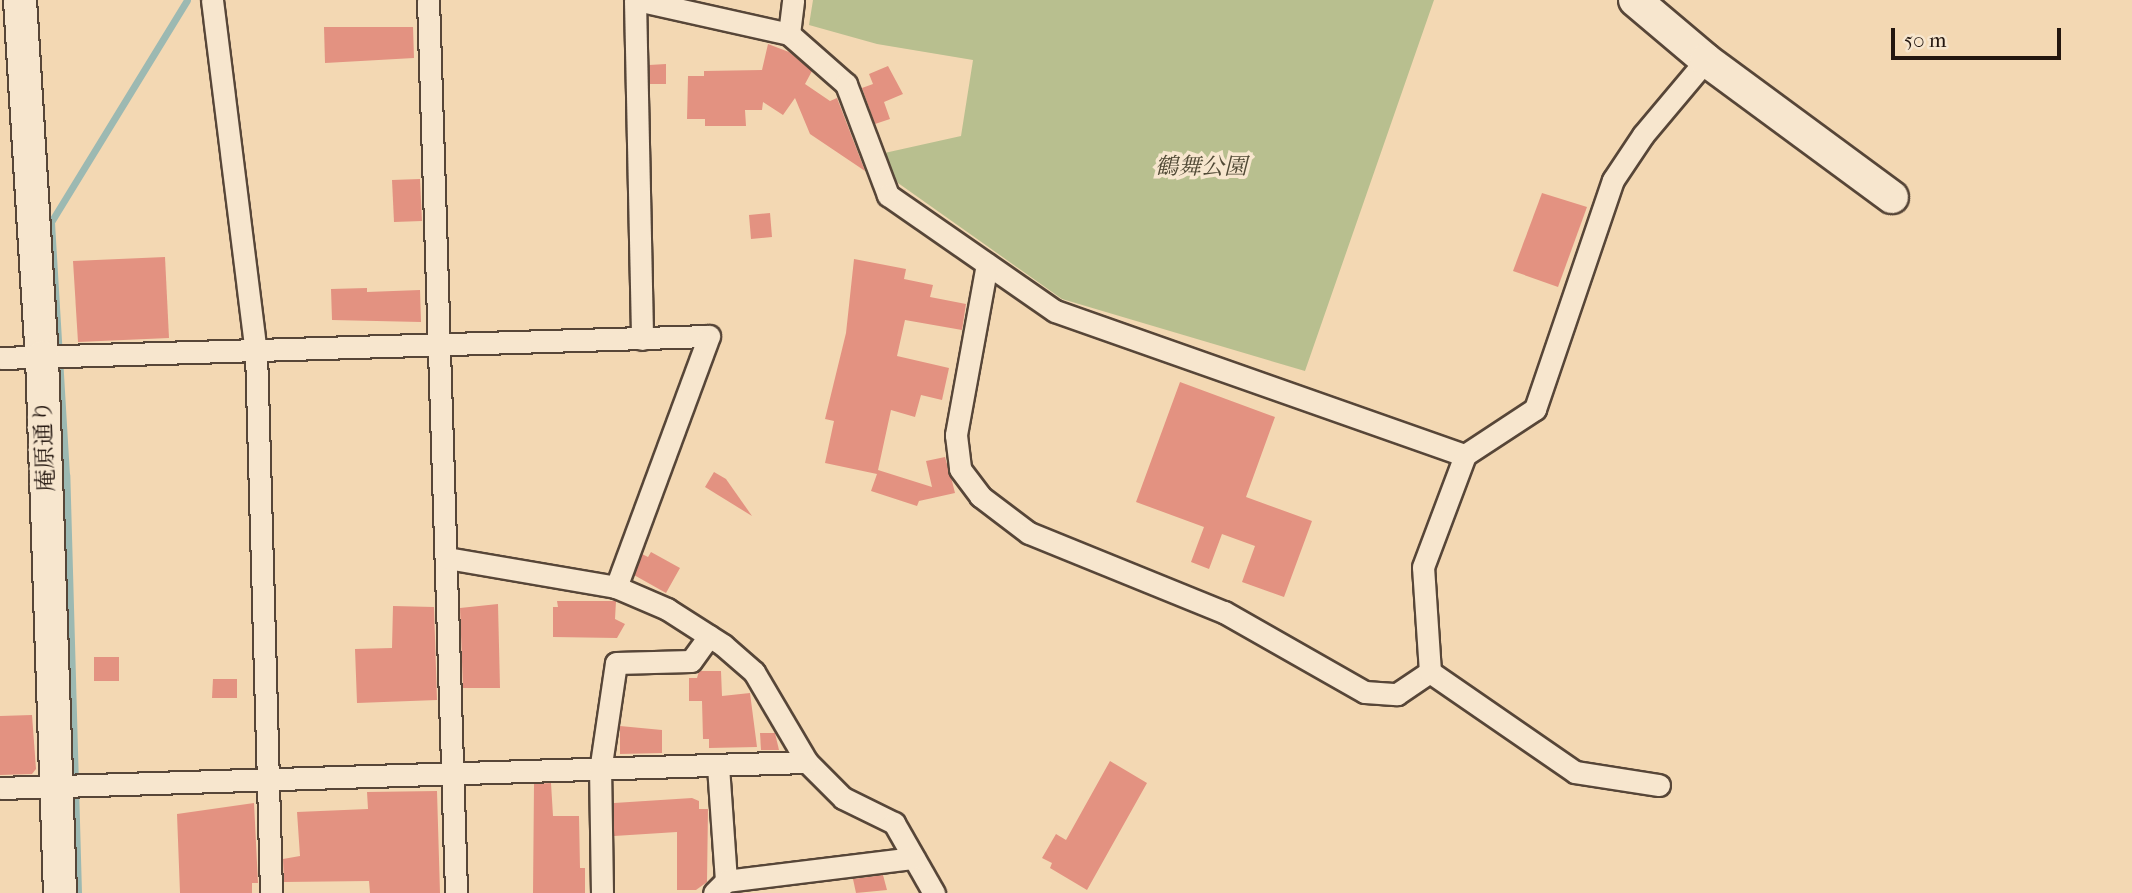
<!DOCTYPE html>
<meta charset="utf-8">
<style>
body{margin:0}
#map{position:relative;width:2132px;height:893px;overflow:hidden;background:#f3d8b3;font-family:"IM FELL French Canon","Noto Serif JP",serif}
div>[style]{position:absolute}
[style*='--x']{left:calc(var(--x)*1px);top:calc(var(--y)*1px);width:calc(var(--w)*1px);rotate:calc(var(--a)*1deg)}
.green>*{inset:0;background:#b8bf8f}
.stream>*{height:7px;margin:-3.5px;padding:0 3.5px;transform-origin:3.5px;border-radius:3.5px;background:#9cb9b2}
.building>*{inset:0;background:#e39281}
.roads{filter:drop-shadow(2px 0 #574638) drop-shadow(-2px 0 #574638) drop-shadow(0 2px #574638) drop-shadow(0 -2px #574638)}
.street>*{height:21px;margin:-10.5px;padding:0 10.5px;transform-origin:10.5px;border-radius:10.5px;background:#f7e6ce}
.secondary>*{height:32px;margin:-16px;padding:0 16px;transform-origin:16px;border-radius:16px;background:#f7e6ce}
span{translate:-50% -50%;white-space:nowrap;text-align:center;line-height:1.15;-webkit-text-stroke:7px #f7e6ce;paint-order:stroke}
.park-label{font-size:23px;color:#504935;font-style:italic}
.street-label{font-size:23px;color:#23160f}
.scale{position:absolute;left:1891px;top:28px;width:170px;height:32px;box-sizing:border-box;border:4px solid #23160f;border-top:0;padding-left:9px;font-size:21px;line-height:24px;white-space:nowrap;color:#23160f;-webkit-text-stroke:5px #f7e6ce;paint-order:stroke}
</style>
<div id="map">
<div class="green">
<div style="clip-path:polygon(813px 0,1434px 0,1305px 371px,1062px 299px,898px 183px,880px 154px,961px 136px,973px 60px,877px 44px,809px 25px)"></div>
</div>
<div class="stream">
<div style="--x:78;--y:893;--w:418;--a:-91.6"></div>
<div style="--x:66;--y:475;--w:253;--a:-93.4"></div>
<div style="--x:51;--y:222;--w:260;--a:-58.5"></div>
</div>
<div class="building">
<div style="clip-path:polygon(324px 27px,413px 27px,414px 58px,325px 63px)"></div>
<div style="clip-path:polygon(768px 44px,789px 52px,812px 71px,805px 84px,830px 101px,837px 98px,865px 171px,810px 134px,795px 98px,783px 115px,763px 102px,762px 110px,745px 110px,746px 126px,705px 126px,705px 119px,687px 119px,688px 76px,704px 76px,704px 71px,762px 70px)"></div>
<div style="clip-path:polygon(666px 64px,666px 84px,650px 84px,649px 65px)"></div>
<div style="clip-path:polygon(888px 66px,903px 94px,884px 102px,890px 119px,875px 124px,862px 88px,873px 84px,869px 74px)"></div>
<div style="clip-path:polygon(420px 179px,422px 221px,394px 222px,392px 180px)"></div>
<div style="clip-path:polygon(1542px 193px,1587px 207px,1558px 287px,1513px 271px)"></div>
<div style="clip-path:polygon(770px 213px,772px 237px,751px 239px,749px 215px)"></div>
<div style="clip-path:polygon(165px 257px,169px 338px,78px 342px,73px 261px)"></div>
<div style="clip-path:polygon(854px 259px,906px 269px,904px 279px,933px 285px,930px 297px,966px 304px,962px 330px,905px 320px,897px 356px,949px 368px,942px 400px,921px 395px,915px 417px,891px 410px,878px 470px,932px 487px,926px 461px,945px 457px,952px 481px,955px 493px,919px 501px,917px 506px,871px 491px,877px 474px,825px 463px,834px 421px,825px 419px,846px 333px)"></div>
<div style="clip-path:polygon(367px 288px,367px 292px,420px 290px,421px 322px,332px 320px,331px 289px)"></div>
<div style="clip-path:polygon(1180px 382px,1275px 417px,1246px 497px,1312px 521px,1284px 597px,1242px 582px,1255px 546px,1222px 534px,1209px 569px,1191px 562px,1204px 527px,1136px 502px)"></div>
<div style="clip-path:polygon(714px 472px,726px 479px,752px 516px,705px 487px)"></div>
<div style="clip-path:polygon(651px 552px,680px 568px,666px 593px,634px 575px,642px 554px,648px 557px)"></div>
<div style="clip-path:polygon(557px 601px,616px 601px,615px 619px,625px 624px,617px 638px,553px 637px,553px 607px,558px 607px)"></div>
<div style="clip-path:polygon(498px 604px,500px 688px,463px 688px,460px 608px)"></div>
<div style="clip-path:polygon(393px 606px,434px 607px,437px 700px,357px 703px,355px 649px,392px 648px)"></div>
<div style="clip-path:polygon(94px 657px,119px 657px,119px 681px,94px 681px)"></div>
<div style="clip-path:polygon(699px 671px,721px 671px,722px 696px,750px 693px,757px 747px,709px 748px,709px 739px,703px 739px,702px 701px,689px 701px,689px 678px,697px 678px)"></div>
<div style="clip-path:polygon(213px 679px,237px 679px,237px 698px,212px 698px)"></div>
<div style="clip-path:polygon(32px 715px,36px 769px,32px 774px,0 775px,0 716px)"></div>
<div style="clip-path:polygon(620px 726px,662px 730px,662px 753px,620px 754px)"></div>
<div style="clip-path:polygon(760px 733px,775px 733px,779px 750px,761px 750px)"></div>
<div style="clip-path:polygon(1110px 761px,1147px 783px,1087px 890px,1050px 868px,1052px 863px,1042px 858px,1056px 834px,1066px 840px)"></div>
<div style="clip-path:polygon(551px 783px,553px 816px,579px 816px,580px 868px,585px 868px,585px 893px,533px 893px,534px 784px)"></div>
<div style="clip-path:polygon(437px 791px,440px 893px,370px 893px,369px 881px,284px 882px,283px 859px,300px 856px,297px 812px,368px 809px,367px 792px)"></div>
<div style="clip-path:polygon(692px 798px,699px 801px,699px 809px,708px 809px,707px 882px,696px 890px,677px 890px,677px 832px,614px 836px,614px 803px)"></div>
<div style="clip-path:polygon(254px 803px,258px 883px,252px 883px,252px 893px,180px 893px,177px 814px)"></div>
<div style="clip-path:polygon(883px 875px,887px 890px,856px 893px,853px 879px)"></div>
</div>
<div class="roads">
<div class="street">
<div style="--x:212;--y:0;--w:354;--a:82.9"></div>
<div style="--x:256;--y:351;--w:542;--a:88.41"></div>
<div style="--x:428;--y:0;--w:893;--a:88.2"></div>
<div style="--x:635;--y:0;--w:339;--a:88.8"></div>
<div style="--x:637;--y:0;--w:156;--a:12.6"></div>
<div style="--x:789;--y:34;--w:76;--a:41.3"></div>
<div style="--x:846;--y:84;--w:119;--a:69.3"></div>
<div style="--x:888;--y:195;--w:203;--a:34.8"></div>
<div style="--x:1055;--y:311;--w:435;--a:19.4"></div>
<div style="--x:1465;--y:455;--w:84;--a:-33.3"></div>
<div style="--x:1535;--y:409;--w:242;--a:-71.2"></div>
<div style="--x:1613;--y:180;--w:54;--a:-56.3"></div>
<div style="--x:1643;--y:135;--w:98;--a:-50"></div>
<div style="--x:789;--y:34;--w:34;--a:-83"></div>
<div style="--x:987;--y:264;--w:174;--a:100.3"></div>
<div style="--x:956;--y:435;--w:34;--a:83"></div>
<div style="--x:960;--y:469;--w:34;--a:53"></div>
<div style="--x:980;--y:496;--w:61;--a:37.1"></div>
<div style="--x:1029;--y:533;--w:210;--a:22.1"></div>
<div style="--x:1224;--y:612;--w:162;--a:29.6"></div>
<div style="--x:1365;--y:692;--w:32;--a:4"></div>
<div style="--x:1397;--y:694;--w:40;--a:-34"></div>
<div style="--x:1430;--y:672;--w:176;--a:34.6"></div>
<div style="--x:1575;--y:772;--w:85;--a:8.8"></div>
<div style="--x:0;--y:358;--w:709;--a:-1.78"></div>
<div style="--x:709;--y:336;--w:268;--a:110.3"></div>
<div style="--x:447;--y:558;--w:171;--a:9.7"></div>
<div style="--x:616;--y:587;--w:56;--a:23.3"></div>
<div style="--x:667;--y:609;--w:67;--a:32.7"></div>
<div style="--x:723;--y:645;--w:41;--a:41.1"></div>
<div style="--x:754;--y:672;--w:104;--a:59.5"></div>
<div style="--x:807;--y:762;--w:51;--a:45"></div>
<div style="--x:843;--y:798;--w:57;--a:26.1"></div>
<div style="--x:894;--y:823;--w:81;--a:60.3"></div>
<div style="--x:1430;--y:672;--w:105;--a:-93.8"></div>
<div style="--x:1423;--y:567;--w:120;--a:-69.4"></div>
<div style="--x:718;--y:766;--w:115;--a:86"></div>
<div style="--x:0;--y:788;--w:807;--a:-1.85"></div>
<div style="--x:602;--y:893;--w:122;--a:-90.9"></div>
<div style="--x:600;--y:771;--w:109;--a:-81.6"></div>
<div style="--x:616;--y:663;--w:75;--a:-1.5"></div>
<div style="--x:691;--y:661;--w:31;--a:-54"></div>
<div style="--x:714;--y:893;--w:17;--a:-45"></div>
<div style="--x:726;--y:881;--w:189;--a:-7"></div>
</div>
<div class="secondary">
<div style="--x:20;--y:0;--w:358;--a:86.5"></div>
<div style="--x:42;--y:357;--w:536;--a:88.08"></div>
<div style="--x:1635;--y:0;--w:93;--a:40.2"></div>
<div style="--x:1706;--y:60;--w:231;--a:36.4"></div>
</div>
</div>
<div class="park-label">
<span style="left:1201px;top:167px">鶴舞公園</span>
</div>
<div class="street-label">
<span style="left:45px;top:446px;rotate:-92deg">庵原通り</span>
</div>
<div class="scale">50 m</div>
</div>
